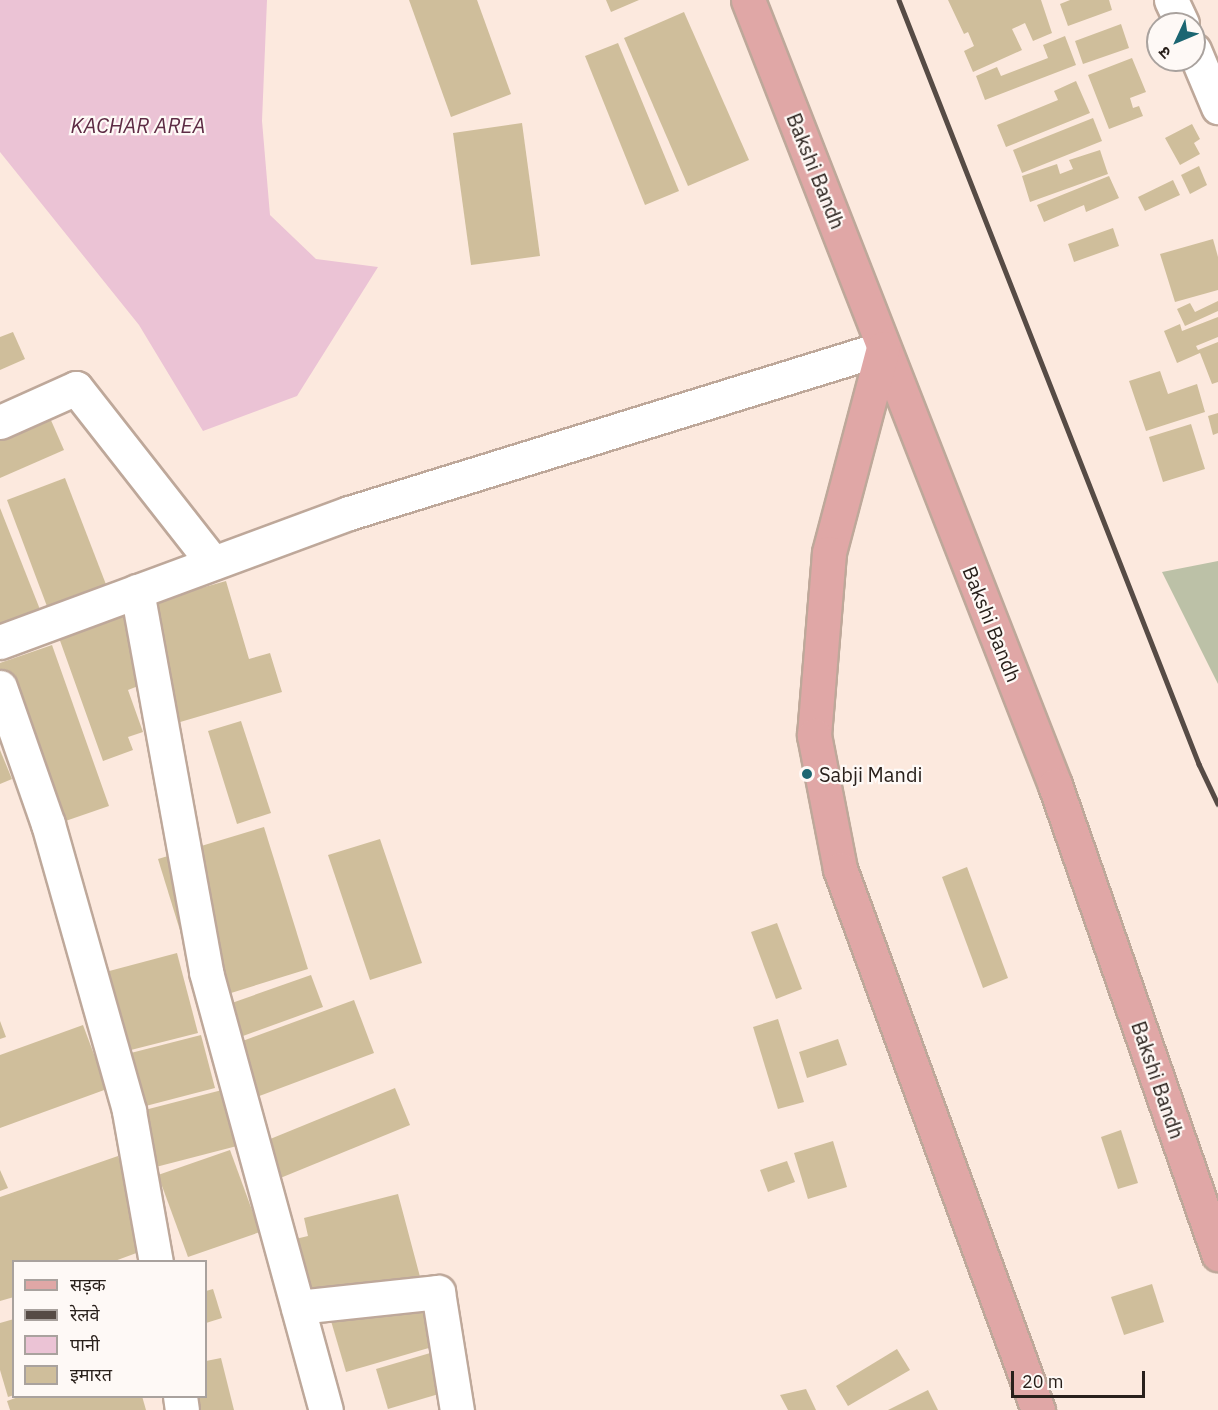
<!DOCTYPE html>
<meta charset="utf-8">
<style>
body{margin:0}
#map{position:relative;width:1218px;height:1410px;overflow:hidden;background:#fce9de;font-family:"IBM Plex Sans","Noto Sans Devanagari",sans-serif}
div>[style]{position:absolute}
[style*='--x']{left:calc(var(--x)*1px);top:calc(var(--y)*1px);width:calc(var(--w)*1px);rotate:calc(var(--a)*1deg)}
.green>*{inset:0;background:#bcc1a7}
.water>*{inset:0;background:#ebc3d5}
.building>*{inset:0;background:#cfbe9b}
.roads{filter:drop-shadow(2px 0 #bea89a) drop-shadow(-2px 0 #bea89a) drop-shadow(0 2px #bea89a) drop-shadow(0 -2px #bea89a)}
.minor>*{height:33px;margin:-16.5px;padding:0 16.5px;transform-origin:16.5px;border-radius:16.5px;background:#fff}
.major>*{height:33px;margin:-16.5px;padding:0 16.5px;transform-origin:16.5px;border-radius:16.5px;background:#e0a7a6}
.rail>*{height:4.5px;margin:-2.25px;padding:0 2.25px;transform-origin:2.25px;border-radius:2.25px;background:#564b45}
.dots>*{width:16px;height:16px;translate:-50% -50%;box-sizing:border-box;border:3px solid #fef9f6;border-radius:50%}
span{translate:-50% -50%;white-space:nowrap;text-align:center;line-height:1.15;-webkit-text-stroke:4.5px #fef9f6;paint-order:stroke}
.street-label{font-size:20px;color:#29201b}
.poi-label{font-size:20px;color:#29201b}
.left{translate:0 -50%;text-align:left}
.water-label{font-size:21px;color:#5e2c45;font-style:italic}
.legend{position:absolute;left:12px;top:1260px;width:195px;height:138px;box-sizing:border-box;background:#fef9f6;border:2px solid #a9a29e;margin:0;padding:8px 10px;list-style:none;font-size:18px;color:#29201b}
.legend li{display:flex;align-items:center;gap:12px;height:30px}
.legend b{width:30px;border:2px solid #a9a29e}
.north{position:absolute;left:1146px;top:12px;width:60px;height:60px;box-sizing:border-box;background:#fef9f6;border:2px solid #a9a29e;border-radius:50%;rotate:226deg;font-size:16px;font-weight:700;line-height:24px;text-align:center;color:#29201b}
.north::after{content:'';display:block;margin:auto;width:21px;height:27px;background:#1c6672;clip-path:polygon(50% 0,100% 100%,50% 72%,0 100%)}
.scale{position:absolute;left:1011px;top:1371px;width:134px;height:27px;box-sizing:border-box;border:3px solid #29201b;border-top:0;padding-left:8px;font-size:18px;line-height:21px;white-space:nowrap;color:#29201b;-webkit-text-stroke:4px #fef9f6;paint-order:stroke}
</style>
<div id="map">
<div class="green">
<div style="clip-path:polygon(1218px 561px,1218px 684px,1162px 572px)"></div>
</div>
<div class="water">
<div style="clip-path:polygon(0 0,267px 0,262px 121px,270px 215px,316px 259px,378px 267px,297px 396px,203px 431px,139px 325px,0 152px)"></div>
</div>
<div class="building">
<div style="clip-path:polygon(409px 0,477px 0,511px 94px,451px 117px)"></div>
<div style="clip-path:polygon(606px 0,639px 0,611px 12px)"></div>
<div style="clip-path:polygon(948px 0,1041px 0,1052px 33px,1033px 41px,1025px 23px,1012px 29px,1022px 50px,973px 72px,964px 51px,974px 46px,968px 32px,964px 34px)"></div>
<div style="clip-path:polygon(1070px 0,1109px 0,1112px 10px,1068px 26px,1060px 4px)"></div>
<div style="clip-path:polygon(684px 12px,749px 160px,688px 186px,624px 38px)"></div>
<div style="clip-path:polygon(1121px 24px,1129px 48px,1083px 64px,1075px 41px)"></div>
<div style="clip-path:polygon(1065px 36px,1076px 65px,985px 100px,976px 76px,997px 67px,1001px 76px,1048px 58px,1043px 45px)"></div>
<div style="clip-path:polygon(618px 43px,679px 191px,645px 205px,585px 56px)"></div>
<div style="clip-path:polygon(1132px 58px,1146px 92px,1130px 98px,1133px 108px,1139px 106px,1143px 116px,1109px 129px,1088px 75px)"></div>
<div style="clip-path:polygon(1076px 81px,1090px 113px,1006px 147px,997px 125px,1058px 100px,1054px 91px)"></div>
<div style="clip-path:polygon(1093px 118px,1102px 141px,1022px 173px,1013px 150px)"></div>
<div style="clip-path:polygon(522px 123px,540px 256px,471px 265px,453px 133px)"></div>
<div style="clip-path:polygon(1192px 124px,1200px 139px,1194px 143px,1200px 154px,1180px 165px,1165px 138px)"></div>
<div style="clip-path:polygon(1100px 150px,1108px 174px,1030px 202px,1022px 176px,1057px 164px,1060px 174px,1073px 169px,1069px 160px)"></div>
<div style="clip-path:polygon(1199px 166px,1207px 185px,1190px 194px,1181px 175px)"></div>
<div style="clip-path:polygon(1109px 176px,1119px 198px,1086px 212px,1084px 205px,1044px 222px,1037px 205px)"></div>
<div style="clip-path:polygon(1173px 180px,1180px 195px,1145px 211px,1138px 197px)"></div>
<div style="clip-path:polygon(1113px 228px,1119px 246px,1074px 262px,1068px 244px)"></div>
<div style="clip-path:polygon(1213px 239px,1218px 257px,1218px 290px,1175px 302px,1160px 254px)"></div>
<div style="clip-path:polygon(1218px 301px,1218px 311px,1185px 326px,1177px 309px,1190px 303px,1195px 312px)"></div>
<div style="clip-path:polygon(1218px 317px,1218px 337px,1196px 346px,1198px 350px,1218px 342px,1218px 382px,1212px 384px,1200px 353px,1177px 363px,1164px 331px,1180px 324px,1182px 331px)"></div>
<div style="clip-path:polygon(13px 332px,25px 359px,0 370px,0 337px)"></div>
<div style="clip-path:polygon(1160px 371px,1168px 394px,1197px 384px,1205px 412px,1146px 431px,1129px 381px)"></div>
<div style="clip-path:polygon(43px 402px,64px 450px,0 478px,0 420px)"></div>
<div style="clip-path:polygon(1218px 413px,1218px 433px,1213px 435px,1208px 416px)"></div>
<div style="clip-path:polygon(1191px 424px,1205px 469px,1163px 482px,1149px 437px)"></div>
<div style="clip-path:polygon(65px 478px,107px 587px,48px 609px,7px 500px)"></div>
<div style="clip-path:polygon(0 508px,41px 612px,0 629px)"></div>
<div style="clip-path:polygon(226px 581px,249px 659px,270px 653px,282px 692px,170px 725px,134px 607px)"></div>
<div style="clip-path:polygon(131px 609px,151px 681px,128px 690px,143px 732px,128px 737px,133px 750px,103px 761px,58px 635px)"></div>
<div style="clip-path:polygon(52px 645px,109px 806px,51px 826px,0 683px,0 663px)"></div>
<div style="clip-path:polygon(241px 721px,271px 813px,237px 824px,208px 731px)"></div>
<div style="clip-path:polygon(0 750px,12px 779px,0 784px)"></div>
<div style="clip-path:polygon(264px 827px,308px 969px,202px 1002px,158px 859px)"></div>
<div style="clip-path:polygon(380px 839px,422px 963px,370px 980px,328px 855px)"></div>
<div style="clip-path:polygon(967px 867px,1008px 978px,983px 988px,942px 877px)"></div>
<div style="clip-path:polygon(777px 923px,802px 989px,776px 999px,751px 932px)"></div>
<div style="clip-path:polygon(177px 953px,198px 1033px,119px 1053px,98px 974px)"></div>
<div style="clip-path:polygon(311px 975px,323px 1007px,221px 1044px,209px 1011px)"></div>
<div style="clip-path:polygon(354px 1000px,374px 1053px,241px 1103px,221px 1049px)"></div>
<div style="clip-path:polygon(778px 1019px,804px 1102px,778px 1109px,753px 1027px)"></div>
<div style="clip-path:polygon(0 1021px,6px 1037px,0 1039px)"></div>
<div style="clip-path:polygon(83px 1025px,107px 1089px,0 1128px,0 1055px)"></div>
<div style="clip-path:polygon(201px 1035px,215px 1088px,138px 1108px,123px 1055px)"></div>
<div style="clip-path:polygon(838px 1039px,847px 1065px,807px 1078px,799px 1052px)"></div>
<div style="clip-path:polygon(395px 1088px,410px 1125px,273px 1181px,258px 1144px)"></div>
<div style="clip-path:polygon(222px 1090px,237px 1146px,152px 1168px,137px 1112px)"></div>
<div style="clip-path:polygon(1121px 1130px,1138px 1183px,1118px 1189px,1101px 1137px)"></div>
<div style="clip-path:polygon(833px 1141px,847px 1187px,808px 1199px,794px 1153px)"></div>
<div style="clip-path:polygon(230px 1150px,260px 1232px,188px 1257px,158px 1175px)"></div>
<div style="clip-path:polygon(118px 1156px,150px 1248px,112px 1262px,14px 1262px,14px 1297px,0 1301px,0 1197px)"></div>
<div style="clip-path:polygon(787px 1161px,795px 1182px,768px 1192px,760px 1170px)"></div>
<div style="clip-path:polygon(0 1170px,8px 1188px,0 1191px)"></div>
<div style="clip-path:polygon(398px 1194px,423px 1288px,308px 1319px,287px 1241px,308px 1236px,304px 1218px)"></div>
<div style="clip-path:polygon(1152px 1284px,1164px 1322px,1124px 1335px,1111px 1297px)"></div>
<div style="clip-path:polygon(213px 1289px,222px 1318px,206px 1323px,206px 1291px)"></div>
<div style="clip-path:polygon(423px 1294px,439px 1345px,346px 1372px,331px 1321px)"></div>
<div style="clip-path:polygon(14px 1319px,14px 1395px,8px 1397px,0 1370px,0 1323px)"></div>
<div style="clip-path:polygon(897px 1349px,910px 1370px,848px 1406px,836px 1386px)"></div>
<div style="clip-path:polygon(437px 1351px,449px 1391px,388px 1409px,376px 1369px)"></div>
<div style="clip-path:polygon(221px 1358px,234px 1410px,193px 1410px,190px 1396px,206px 1396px,206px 1361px)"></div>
<div style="clip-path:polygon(806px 1389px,816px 1410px,788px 1410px,780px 1395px)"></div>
<div style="clip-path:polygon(928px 1390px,938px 1410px,888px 1410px)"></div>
<div style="clip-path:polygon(21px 1396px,142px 1396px,146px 1410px,10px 1410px,7px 1401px)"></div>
</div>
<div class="roads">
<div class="minor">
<div style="--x:1171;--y:0;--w:26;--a:65"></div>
<div style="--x:1194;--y:50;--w:62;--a:67.2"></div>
<div style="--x:0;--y:422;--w:83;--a:-24.1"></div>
<div style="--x:76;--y:388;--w:222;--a:51.9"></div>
<div style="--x:137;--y:591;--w:387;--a:79.7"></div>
<div style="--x:206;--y:972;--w:454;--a:74.7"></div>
<div style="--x:0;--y:642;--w:372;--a:-20.3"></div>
<div style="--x:349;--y:513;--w:559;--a:-17.17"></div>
<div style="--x:0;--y:687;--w:145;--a:70.7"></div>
<div style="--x:48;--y:824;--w:298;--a:74.2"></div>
<div style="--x:129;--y:1111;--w:153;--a:79.9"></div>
<div style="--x:298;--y:1307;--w:141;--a:-6.1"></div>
<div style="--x:438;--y:1292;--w:120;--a:80.9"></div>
<div style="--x:180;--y:1396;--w:14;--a:82"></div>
</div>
<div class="major">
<div style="--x:748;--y:0;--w:843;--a:68.64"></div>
<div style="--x:1055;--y:785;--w:497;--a:70.8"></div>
<div style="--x:883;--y:348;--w:212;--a:104.8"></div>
<div style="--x:829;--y:553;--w:183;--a:94.7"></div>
<div style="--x:814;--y:735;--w:136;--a:79"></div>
<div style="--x:840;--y:869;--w:576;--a:69.9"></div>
</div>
</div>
<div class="rail">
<div style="--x:899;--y:0;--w:821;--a:68.56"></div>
<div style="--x:1199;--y:764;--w:44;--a:64.6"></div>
</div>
<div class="dots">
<div style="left:807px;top:774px;background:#1c6672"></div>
</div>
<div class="street-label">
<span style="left:816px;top:171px;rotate:68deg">Bakshi Bandh</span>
<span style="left:992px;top:624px;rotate:68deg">Bakshi Bandh</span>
<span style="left:1158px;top:1080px;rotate:71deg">Bakshi Bandh</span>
</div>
<div class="poi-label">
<span class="left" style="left:819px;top:774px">Sabji Mandi</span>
</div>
<div class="water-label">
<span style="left:138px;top:125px">KACHAR AREA</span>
</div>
<ul class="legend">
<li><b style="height:8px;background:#e0a7a6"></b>सड़क</li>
<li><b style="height:8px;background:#564b45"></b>रेलवे</li>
<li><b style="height:16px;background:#ebc3d5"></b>पानी</li>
<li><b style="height:16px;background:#cfbe9b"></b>इमारत</li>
</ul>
<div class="north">उ</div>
<div class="scale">20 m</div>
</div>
